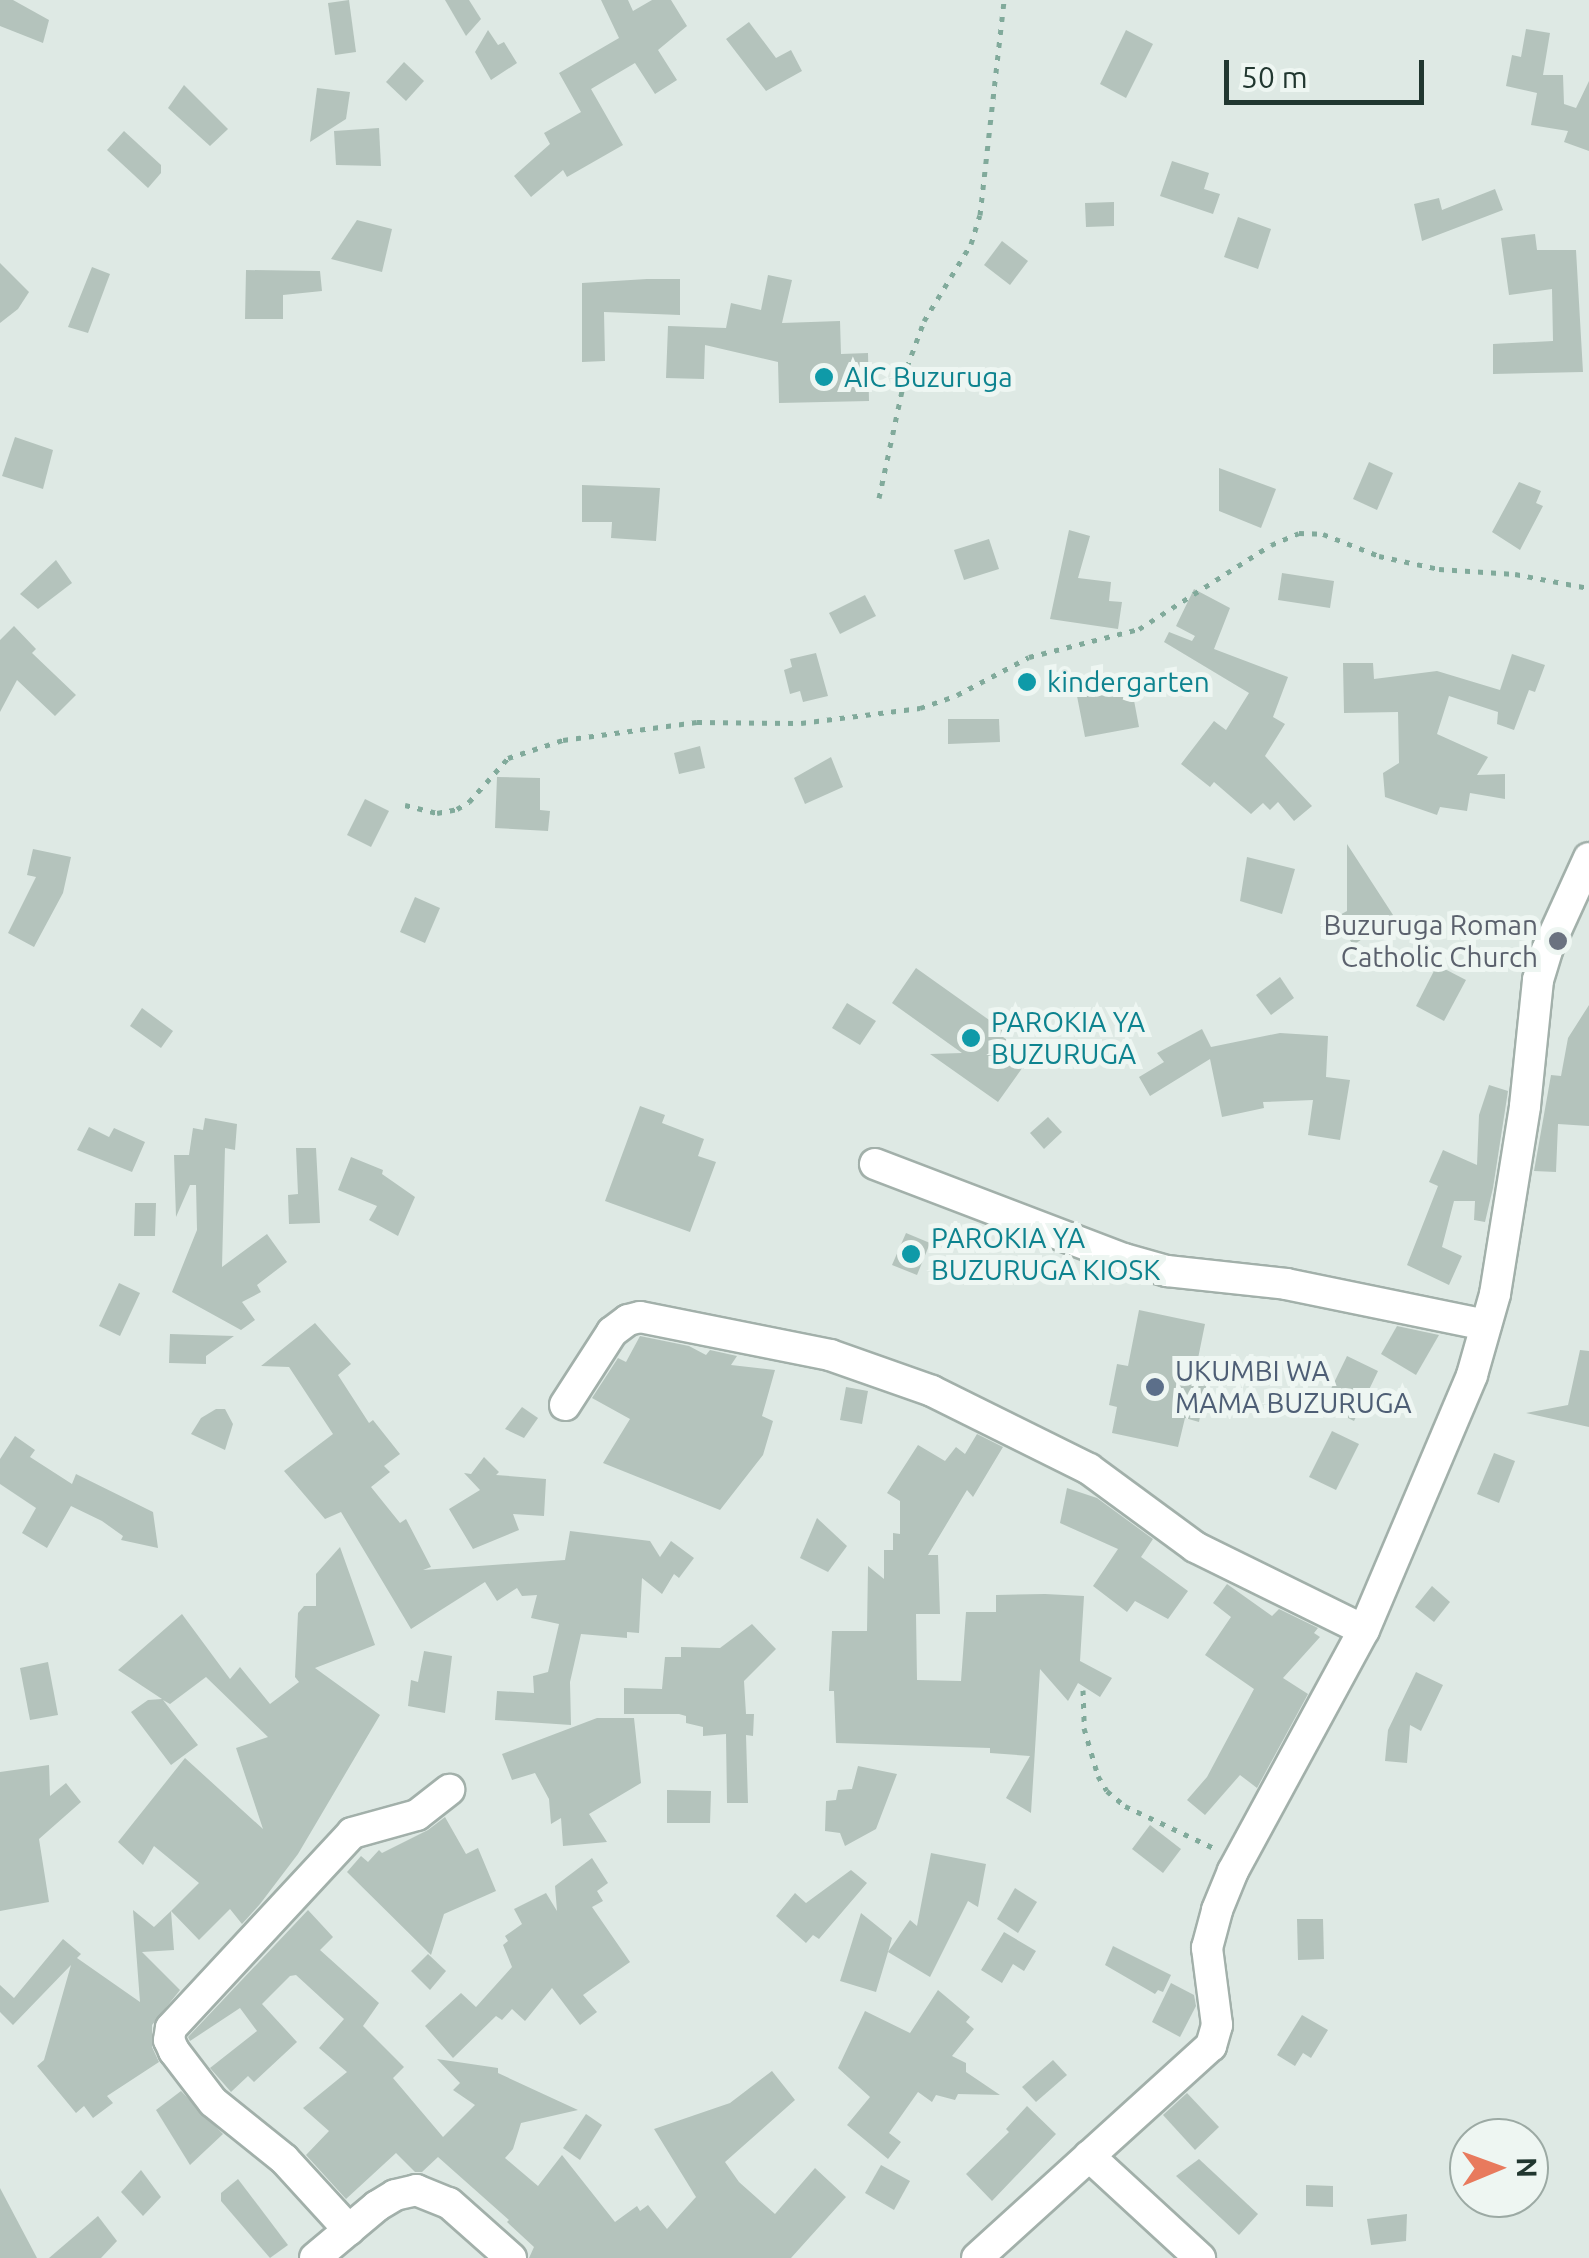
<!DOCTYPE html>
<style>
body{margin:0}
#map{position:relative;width:1589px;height:2258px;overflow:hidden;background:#dee9e4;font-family:Ubuntu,sans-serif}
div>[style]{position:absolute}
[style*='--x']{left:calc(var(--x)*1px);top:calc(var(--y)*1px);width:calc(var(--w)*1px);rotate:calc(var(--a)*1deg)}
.building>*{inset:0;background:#b4c3bc}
.path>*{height:5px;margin-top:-2.5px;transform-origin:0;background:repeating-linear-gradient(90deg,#81aa9b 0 5px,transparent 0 13px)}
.roads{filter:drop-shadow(2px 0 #a2b0aa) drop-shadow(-2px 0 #a2b0aa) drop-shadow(0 2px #a2b0aa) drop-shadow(0 -2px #a2b0aa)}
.minor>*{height:30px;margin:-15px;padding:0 15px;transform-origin:15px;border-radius:15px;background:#fff}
.dots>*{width:28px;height:28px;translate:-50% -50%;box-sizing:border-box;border:5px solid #eef6f2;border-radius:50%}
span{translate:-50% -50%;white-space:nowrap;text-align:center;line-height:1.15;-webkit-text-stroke:10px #eef6f2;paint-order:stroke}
.culture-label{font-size:28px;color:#0d838f}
.left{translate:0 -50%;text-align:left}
.worship-label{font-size:28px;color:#5b616d}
.right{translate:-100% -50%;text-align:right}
.service-label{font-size:28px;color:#4e5e75}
.north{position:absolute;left:1449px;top:2118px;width:100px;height:100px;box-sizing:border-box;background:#eef6f2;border:2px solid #9caaa4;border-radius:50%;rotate:89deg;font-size:28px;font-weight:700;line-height:40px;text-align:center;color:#213730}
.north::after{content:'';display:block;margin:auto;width:35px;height:45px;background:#e87a5d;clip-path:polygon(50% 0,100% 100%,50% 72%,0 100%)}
.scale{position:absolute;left:1224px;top:60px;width:200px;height:45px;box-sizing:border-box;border:5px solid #213730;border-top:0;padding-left:12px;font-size:30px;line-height:35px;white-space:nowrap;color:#213730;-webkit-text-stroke:8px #eef6f2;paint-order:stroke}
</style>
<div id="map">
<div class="building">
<div style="clip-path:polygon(0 0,13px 0,49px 20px,43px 43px,0 26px)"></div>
<div style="clip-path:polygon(349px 0,356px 52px,335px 55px,328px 3px)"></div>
<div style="clip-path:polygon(445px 0,469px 0,481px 19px,466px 36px)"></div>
<div style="clip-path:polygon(601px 0,628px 0,633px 11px,652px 0,671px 0,687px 26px,658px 50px,677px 80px,655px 94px,635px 63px,591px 89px,623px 145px,567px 177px,563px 170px,531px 197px,514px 176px,550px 144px,544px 133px,581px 112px,559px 73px,619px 38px)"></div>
<div style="clip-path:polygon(749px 22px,776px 58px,791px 50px,802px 71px,766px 91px,726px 39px)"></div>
<div style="clip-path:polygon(1526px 29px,1550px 33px,1543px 75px,1563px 75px,1564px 104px,1576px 108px,1589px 81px,1589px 151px,1564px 142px,1568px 131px,1531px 125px,1537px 93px,1506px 86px,1512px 55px,1521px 57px)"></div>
<div style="clip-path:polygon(488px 30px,498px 45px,504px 42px,517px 63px,491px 80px,475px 52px)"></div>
<div style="clip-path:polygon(1126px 30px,1153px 44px,1126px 98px,1100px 84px)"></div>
<div style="clip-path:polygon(404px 62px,424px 81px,406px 101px,386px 82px)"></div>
<div style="clip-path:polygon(184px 85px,228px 129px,210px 146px,168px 108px)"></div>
<div style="clip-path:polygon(317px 88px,350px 92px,346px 119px,310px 142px)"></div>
<div style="clip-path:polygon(379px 128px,381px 166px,336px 165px,334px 131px)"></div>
<div style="clip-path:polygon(124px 131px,161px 165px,161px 173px,148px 188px,107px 150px)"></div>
<div style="clip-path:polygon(1172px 161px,1209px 173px,1204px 189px,1220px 194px,1213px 214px,1160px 196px)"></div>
<div style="clip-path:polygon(1495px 189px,1503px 210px,1422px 241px,1414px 204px,1439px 198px,1442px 210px)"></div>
<div style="clip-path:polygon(1114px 202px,1114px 226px,1086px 227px,1085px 203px)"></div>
<div style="clip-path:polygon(1238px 217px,1271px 229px,1258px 269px,1224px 257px)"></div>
<div style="clip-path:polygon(357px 220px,392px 229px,382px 272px,331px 259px)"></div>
<div style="clip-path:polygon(1535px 234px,1537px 250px,1576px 250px,1583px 372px,1493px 374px,1493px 344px,1553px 341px,1552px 289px,1509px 295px,1501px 238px)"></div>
<div style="clip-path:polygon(1002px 241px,1028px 261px,1010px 285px,984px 265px)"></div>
<div style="clip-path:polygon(0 263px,29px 292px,18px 309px,0 323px)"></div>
<div style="clip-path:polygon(92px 267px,110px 274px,88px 333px,68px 327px)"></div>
<div style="clip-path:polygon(246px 270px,320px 271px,322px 291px,283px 295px,283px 319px,245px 319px)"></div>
<div style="clip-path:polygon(768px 275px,792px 280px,782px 323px,840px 321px,841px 354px,868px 353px,869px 401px,779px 403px,778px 362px,705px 345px,704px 379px,666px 378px,668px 326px,726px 328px,731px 303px,761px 310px)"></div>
<div style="clip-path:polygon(647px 279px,680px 279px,680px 315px,604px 312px,605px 361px,582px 362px,582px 283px)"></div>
<div style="clip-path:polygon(15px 437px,53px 450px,43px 489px,2px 476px)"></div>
<div style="clip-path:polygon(1369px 462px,1393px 473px,1377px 510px,1353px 499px)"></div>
<div style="clip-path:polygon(1219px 468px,1276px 489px,1261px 528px,1219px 511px)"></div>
<div style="clip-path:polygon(1519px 482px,1541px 491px,1536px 503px,1543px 506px,1520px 550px,1492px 532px)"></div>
<div style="clip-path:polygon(582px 485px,660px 488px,656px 541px,611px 538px,612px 522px,582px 522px)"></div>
<div style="clip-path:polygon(1069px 530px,1090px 536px,1078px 578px,1111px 582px,1109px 601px,1122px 602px,1118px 629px,1050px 619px)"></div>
<div style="clip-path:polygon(989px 539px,999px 569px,964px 580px,954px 550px)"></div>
<div style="clip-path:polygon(56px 560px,72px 583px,38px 609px,20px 594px)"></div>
<div style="clip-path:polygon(1282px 573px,1334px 581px,1330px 608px,1278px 600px)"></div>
<div style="clip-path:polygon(1194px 589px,1230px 608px,1214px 649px,1288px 677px,1273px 717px,1285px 724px,1265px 756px,1312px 806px,1294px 821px,1278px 802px,1270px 810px,1263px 803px,1251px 814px,1214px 782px,1210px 787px,1181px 764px,1214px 721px,1226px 730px,1249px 693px,1164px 642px,1169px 632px,1192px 641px,1195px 636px,1176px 626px)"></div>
<div style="clip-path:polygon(865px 595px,876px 616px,840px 634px,829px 613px)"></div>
<div style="clip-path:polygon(14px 626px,36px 649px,32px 653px,76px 695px,55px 716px,17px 680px,0 712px,0 640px)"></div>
<div style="clip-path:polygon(816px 653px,828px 696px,803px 702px,800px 691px,790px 694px,784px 670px,792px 667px,790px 659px)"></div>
<div style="clip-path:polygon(1512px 654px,1545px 665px,1535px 692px,1529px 690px,1514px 730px,1497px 724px,1498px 712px,1449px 696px,1437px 734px,1488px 757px,1477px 775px,1505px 774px,1505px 799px,1470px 793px,1467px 811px,1440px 807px,1437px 815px,1385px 797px,1383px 773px,1399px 763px,1398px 712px,1344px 713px,1343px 663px,1373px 663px,1374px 679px,1437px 671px,1500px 690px)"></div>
<div style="clip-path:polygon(1100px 687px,1101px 694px,1123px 690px,1124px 696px,1133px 695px,1139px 727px,1085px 737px,1076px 691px)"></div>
<div style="clip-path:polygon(948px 719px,999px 719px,1000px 742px,948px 744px)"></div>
<div style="clip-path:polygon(700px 746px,705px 768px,679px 774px,674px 753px)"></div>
<div style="clip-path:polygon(831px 757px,843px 787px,805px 804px,794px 778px)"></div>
<div style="clip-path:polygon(497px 777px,540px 778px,540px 810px,550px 811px,548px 831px,495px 828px)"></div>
<div style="clip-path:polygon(365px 799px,389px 811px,371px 847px,347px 835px)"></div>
<div style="clip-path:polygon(1347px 844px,1395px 918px,1353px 945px,1336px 917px,1347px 911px)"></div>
<div style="clip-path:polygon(33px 849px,71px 857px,63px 893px,34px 947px,8px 933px,36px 877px,27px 875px)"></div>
<div style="clip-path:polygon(1247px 857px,1295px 869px,1282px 914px,1240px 901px)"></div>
<div style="clip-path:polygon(415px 897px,440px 908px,425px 943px,400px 932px)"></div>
<div style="clip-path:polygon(1437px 965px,1466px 980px,1444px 1021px,1416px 1006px)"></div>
<div style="clip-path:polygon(916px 968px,1006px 1032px,1003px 1037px,1030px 1057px,998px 1102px,930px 1054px,962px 1053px,892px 1003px)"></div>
<div style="clip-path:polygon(1280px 977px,1294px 998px,1271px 1015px,1256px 995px)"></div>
<div style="clip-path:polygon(847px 1003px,876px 1021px,860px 1045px,832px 1028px)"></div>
<div style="clip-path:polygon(1589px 1005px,1589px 1126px,1558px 1124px,1556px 1172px,1534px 1171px,1551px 1075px,1561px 1076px,1568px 1038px)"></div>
<div style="clip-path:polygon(142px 1008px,173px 1031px,161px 1048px,130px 1026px)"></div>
<div style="clip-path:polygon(1202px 1029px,1211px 1047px,1280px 1033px,1328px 1036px,1326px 1077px,1350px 1080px,1340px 1140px,1308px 1135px,1313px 1100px,1263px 1102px,1264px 1108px,1222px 1117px,1210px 1059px,1150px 1096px,1139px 1077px,1164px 1062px,1157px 1053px)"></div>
<div style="clip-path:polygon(1489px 1085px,1508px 1091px,1493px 1188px,1485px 1222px,1474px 1220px,1475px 1201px,1454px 1201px,1442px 1247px,1462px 1256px,1449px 1285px,1407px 1265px,1438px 1186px,1429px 1182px,1443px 1150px,1477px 1165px,1479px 1115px)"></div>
<div style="clip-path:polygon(640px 1106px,665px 1115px,662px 1123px,704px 1139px,698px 1156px,716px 1162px,690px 1232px,605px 1201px)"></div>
<div style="clip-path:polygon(1048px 1117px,1062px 1132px,1044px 1149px,1030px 1133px)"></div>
<div style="clip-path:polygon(205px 1118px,237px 1124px,235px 1150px,225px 1148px,222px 1267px,267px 1234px,287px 1262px,257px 1285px,261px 1292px,242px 1302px,255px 1320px,241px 1330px,172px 1292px,197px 1230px,196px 1185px,190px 1185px,176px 1217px,174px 1155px,189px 1155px,193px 1128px,203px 1130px)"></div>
<div style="clip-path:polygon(89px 1127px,109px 1137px,114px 1128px,145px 1142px,132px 1172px,77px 1150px)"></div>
<div style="clip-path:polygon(296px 1148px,316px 1148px,320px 1223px,289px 1224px,288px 1195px,298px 1194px)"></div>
<div style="clip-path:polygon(351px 1157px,383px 1170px,382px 1174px,415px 1197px,398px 1236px,369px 1220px,377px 1206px,338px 1190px)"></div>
<div style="clip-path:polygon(135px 1203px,156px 1203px,155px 1236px,134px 1236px)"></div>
<div style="clip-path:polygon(906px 1233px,930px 1243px,917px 1275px,892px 1265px)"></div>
<div style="clip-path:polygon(119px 1283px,140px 1293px,120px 1336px,99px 1326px)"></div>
<div style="clip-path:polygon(1139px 1310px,1205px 1324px,1193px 1383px,1206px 1386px,1199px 1422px,1185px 1418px,1178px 1447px,1112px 1433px,1117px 1407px,1109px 1405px,1117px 1364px,1128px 1366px)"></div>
<div style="clip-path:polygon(315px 1323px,351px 1364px,338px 1375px,369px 1423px,373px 1420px,400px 1454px,384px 1466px,390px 1472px,371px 1487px,400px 1523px,406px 1519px,431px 1567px,423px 1570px,565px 1560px,570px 1531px,650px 1541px,660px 1557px,671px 1541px,694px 1558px,679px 1578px,674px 1574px,662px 1594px,642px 1578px,639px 1633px,627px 1632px,627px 1638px,581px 1634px,570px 1682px,571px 1725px,495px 1720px,497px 1691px,534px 1693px,533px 1676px,548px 1672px,559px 1624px,531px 1618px,537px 1595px,522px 1596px,517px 1588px,497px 1601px,485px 1582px,411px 1629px,341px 1512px,325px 1519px,284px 1471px,333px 1434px,289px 1367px,261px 1366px)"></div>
<div style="clip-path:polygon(1397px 1326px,1439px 1335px,1416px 1375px,1381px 1354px)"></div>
<div style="clip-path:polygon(170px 1334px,234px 1336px,206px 1356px,206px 1364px,169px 1363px)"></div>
<div style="clip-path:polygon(640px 1336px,689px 1346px,706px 1355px,710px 1350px,737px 1356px,731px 1365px,775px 1370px,762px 1416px,773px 1421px,763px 1455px,720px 1510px,603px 1463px,630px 1419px,592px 1398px,618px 1358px,626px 1362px)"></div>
<div style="clip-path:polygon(1580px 1350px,1589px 1351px,1589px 1427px,1526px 1413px,1568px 1405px)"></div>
<div style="clip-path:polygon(1347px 1356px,1378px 1371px,1354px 1421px,1332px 1410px,1337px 1399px,1328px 1395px)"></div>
<div style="clip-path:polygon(846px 1387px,868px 1391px,862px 1424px,840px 1420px)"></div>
<div style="clip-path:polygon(522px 1407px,538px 1418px,524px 1438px,505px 1429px)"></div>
<div style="clip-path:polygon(216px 1409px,225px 1409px,233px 1424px,225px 1450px,191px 1434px,201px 1418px)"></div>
<div style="clip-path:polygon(1332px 1431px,1359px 1444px,1336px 1490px,1309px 1477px)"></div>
<div style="clip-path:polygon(977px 1434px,1003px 1447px,973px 1497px,967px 1490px,928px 1555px,938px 1555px,940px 1614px,916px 1614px,917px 1680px,961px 1681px,966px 1612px,996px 1612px,996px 1595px,1045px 1594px,1084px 1596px,1080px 1661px,1112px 1678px,1100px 1697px,1078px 1683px,1068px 1701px,1040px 1669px,1031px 1813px,1006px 1798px,1030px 1756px,990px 1753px,990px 1748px,836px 1743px,834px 1691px,829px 1691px,832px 1631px,867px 1631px,868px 1566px,884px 1579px,884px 1550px,893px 1550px,893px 1533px,900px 1534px,900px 1501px,887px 1493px,918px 1445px,945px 1461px,956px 1447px,965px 1454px)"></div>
<div style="clip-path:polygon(15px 1436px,35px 1450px,30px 1457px,72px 1484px,76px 1474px,153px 1512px,158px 1548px,121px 1540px,123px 1536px,102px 1521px,71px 1506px,47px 1548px,22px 1533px,36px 1508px,0 1484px,0 1459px)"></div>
<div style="clip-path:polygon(1494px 1453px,1515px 1461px,1499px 1503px,1477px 1494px)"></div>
<div style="clip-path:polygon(484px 1457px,499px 1472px,496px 1475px,546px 1479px,544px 1516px,513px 1514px,519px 1530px,473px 1549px,449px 1509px,480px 1490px,464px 1473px,471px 1474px)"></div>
<div style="clip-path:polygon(1067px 1488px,1097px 1498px,1153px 1539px,1141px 1557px,1188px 1591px,1168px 1619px,1135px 1601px,1127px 1612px,1093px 1586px,1118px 1549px,1060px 1523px)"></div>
<div style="clip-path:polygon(817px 1518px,847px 1546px,828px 1572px,800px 1558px)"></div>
<div style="clip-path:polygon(340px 1547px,375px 1645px,315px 1668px,380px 1715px,298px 1854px,260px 1904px,242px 1924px,230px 1909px,199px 1940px,171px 1911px,199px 1883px,154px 1846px,143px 1865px,118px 1842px,185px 1758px,263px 1829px,236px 1748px,268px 1737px,206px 1677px,170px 1704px,163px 1700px,198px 1745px,171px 1765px,131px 1712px,148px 1700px,162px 1699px,118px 1670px,182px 1614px,230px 1679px,240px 1667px,270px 1704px,299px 1682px,295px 1677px,298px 1613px,304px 1606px,316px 1606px,316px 1574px)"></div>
<div style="clip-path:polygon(1227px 1584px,1272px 1616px,1279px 1609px,1318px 1628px,1314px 1633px,1320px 1637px,1283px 1678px,1308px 1694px,1257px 1788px,1240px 1775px,1205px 1815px,1187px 1800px,1207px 1777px,1254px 1689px,1205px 1655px,1231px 1617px,1213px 1603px)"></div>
<div style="clip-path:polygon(1432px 1586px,1450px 1602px,1434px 1622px,1415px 1607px)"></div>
<div style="clip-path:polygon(752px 1624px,776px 1649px,744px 1681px,746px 1714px,754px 1714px,753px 1736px,746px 1735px,748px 1803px,727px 1803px,726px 1734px,703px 1736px,703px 1727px,686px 1723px,686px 1716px,679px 1714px,624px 1714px,624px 1688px,662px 1689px,665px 1657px,681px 1657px,681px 1647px,720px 1648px)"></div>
<div style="clip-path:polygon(424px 1651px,452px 1656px,445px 1713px,408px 1706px,411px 1680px,418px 1682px)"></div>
<div style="clip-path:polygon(48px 1662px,58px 1715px,30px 1720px,20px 1668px)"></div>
<div style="clip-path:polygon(1416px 1672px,1443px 1685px,1421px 1731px,1410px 1725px,1407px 1763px,1385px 1761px,1388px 1730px)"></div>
<div style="clip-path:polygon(597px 1718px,634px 1718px,641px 1783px,589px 1814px,607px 1842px,563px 1846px,561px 1818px,551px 1824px,549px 1799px,535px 1773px,512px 1780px,502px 1754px)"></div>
<div style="clip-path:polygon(49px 1765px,50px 1796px,66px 1783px,81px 1802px,39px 1839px,49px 1902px,0 1911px,0 1772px)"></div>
<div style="clip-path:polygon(858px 1766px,897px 1774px,876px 1829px,845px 1846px,840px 1833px,825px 1831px,826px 1801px,836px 1800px,838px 1790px,852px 1789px)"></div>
<div style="clip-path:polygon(667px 1790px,711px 1791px,710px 1823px,667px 1823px)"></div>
<div style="clip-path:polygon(445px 1817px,466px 1854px,478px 1848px,496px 1891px,444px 1914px,431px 1955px,347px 1872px,361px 1856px,368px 1862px,379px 1850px,382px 1853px,428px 1830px)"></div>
<div style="clip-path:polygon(1150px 1825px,1181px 1849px,1163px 1873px,1132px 1849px)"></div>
<div style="clip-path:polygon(931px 1853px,986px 1864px,978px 1907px,968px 1901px,930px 1977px,888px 1952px,876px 1992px,840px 1981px,861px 1913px,892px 1938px,888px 1952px,910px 1920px,917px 1926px)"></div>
<div style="clip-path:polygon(592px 1858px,608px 1883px,597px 1891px,603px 1901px,592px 1907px,630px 1962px,583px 1995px,597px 2012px,580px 2025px,552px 1988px,525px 2021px,512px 2009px,502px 2020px,496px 2016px,453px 2058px,425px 2026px,461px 1993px,476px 2007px,512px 1967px,503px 1945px,508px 1941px,505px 1936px,522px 1924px,514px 1909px,546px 1893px,557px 1911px,555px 1886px)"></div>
<div style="clip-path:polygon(851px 1870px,867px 1883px,819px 1939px,813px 1935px,806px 1943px,776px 1916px,795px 1893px,806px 1903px)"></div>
<div style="clip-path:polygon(1015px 1888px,1037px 1902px,1018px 1933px,997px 1919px)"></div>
<div style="clip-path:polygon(133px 1910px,154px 1927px,171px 1911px,174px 1950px,142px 1952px,180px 1990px,152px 2025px,152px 2047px,159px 2062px,107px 2096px,113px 2103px,93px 2118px,84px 2106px,76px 2113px,37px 2066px,44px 2060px,71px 1965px,13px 2025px,0 2012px,0 1985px,14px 1998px,63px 1939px,81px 1954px,77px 1958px,140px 2002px)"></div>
<div style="clip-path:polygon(308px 1910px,333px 1937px,320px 1950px,379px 2003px,363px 2026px,404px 2067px,393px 2078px,443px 2137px,475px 2105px,453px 2090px,460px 2083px,437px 2059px,498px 2068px,498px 2073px,578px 2110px,521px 2123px,513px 2149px,505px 2158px,538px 2186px,562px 2155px,615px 2222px,637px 2206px,640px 2211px,648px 2205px,667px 2229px,696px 2197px,654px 2129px,730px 2103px,772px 2071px,795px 2100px,725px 2162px,739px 2182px,775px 2214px,815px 2168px,846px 2197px,791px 2258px,529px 2258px,534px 2247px,507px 2222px,509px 2220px,438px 2157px,422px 2172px,415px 2172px,396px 2153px,346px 2199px,306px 2155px,329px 2131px,303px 2108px,347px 2072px,319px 2048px,344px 2019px,296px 1975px,290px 1976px,262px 2004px,297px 2042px,254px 2082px,248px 2076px,231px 2092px,210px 2068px,257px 2031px,240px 2008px,190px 2041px,188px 2037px)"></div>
<div style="clip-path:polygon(1297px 1919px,1323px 1919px,1324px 1959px,1298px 1960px)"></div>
<div style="clip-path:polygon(1004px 1932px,1036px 1951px,1024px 1971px,1013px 1964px,1002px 1983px,981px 1970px)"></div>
<div style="clip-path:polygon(1113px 1946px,1171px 1975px,1163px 1992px,1158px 1990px,1155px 1994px,1105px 1965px)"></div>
<div style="clip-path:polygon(428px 1954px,446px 1971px,430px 1990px,411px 1971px)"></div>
<div style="clip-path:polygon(1171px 1983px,1194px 1995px,1196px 2006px,1180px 2037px,1152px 2022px)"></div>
<div style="clip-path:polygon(938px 1990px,970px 2017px,966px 2022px,974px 2029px,952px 2056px,966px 2063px,966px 2072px,1000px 2095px,958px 2094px,955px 2100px,936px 2095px,932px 2102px,918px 2092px,889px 2133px,901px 2142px,888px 2159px,847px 2125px,870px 2097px,838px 2068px,865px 2011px,910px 2033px)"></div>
<div style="clip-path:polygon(1302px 2015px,1328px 2030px,1311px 2058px,1303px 2053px,1295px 2066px,1277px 2055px)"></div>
<div style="clip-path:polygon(1053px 2060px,1067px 2075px,1036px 2102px,1022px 2087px)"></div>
<div style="clip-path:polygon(181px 2091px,223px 2134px,190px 2165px,156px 2110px)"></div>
<div style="clip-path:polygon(1187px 2093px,1219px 2127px,1195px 2150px,1163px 2115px)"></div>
<div style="clip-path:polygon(1027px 2106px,1056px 2134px,992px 2201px,966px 2174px,1009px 2132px,1006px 2129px)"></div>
<div style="clip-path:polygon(586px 2114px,602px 2125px,580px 2160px,563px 2148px)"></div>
<div style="clip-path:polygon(1199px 2159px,1258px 2214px,1239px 2235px,1176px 2176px)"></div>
<div style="clip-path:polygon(881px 2165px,910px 2181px,894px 2210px,865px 2193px)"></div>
<div style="clip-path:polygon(141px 2170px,161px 2197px,143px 2216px,121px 2192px)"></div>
<div style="clip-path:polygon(238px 2179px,288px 2245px,270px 2258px,221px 2201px,221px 2193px)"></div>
<div style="clip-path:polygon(1306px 2185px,1333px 2186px,1333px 2207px,1306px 2206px)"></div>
<div style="clip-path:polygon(0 2188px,37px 2258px,0 2258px)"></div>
<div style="clip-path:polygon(1407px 2214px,1406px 2241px,1371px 2245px,1367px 2219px)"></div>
<div style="clip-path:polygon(98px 2216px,117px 2241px,101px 2258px,49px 2258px)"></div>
</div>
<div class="path">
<div style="--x:879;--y:498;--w:134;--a:-77.9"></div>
<div style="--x:907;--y:367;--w:49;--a:-69.7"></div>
<div style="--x:924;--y:321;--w:90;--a:-58.6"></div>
<div style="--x:971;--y:244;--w:30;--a:-73"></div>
<div style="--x:980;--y:215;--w:216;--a:-83.6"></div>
<div style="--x:405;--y:805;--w:33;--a:14"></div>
<div style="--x:437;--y:813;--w:20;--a:-11"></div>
<div style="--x:457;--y:809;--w:14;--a:-30"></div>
<div style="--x:469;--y:802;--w:59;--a:-48.4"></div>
<div style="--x:508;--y:758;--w:58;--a:-18.1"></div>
<div style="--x:563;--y:740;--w:135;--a:-7.7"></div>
<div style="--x:697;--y:722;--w:104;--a:0.6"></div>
<div style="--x:801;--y:723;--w:120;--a:-7.2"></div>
<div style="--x:920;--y:708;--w:39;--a:-19"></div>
<div style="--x:957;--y:695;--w:81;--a:-27.8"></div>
<div style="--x:1029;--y:657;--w:114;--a:-14.3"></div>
<div style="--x:1139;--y:629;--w:156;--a:-32.5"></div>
<div style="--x:1271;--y:545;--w:30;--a:-23"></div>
<div style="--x:1299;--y:533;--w:24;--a:2"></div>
<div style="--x:1323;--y:534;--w:60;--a:21.4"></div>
<div style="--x:1379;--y:556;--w:61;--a:12.2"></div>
<div style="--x:1439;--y:569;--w:76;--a:3.8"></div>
<div style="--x:1515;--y:574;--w:75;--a:10.7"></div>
<div style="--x:1083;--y:1690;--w:38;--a:88"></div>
<div style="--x:1084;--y:1728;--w:50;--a:73.7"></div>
<div style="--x:1098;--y:1776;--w:17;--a:59"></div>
<div style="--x:1107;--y:1791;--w:23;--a:40"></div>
<div style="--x:1125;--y:1806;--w:98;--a:25.3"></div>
</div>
<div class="roads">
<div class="minor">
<div style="--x:875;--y:1164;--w:267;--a:20.9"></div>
<div style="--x:1124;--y:1259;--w:45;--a:15.6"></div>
<div style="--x:1167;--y:1271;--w:120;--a:6.2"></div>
<div style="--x:1286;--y:1284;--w:204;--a:11.6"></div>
<div style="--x:565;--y:1405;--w:87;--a:-57.2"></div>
<div style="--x:612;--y:1332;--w:20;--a:-37"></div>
<div style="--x:628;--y:1320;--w:12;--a:-14"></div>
<div style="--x:640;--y:1317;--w:194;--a:11.3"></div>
<div style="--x:830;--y:1355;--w:108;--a:19.4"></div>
<div style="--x:932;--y:1391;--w:175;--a:26.4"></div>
<div style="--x:1089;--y:1469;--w:132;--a:36.3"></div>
<div style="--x:1195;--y:1547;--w:188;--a:26.2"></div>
<div style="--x:1089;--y:2156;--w:151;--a:42.6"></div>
<div style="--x:349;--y:2230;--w:96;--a:-132.5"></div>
<div style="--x:284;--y:2159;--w:91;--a:-141.2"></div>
<div style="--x:213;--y:2102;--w:64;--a:-127.4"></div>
<div style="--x:174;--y:2051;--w:12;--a:-114"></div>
<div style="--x:169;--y:2040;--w:12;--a:-81"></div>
<div style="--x:171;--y:2028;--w:266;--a:-47.1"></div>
<div style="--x:352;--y:1833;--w:67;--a:-15.5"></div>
<div style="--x:417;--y:1815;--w:41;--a:-38"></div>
<div style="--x:315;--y:2258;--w:81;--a:-40"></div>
<div style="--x:377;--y:2206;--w:21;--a:-31"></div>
<div style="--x:395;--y:2195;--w:22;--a:-13"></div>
<div style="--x:416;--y:2190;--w:35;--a:22"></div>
<div style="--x:449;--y:2203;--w:83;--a:41.6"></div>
<div style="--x:977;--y:2258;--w:316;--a:-42.2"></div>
<div style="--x:1211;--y:2046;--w:22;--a:-74"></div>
<div style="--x:1217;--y:2025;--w:78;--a:-97.4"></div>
<div style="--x:1207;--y:1948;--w:39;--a:-75"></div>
<div style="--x:1217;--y:1910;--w:42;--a:-67.7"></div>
<div style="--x:1233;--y:1871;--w:274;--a:-61.5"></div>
<div style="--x:1364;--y:1630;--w:277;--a:-67"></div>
<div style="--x:1472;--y:1375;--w:84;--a:-74.1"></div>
<div style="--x:1495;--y:1294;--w:190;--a:-80.9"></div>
<div style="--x:1525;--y:1106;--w:127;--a:-84.1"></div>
<div style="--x:1538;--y:980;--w:31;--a:-73"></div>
<div style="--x:1547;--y:950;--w:101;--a:-65.5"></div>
</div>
</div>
<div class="dots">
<div style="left:824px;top:377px;background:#0f9aa8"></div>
<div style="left:1027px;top:682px;background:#0f9aa8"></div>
<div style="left:1558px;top:941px;background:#6b7280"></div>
<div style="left:971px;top:1038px;background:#0f9aa8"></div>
<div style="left:911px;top:1254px;background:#0f9aa8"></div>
<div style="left:1155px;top:1387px;background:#5c6f8a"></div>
</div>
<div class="culture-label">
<span class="left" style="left:844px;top:377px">AIC Buzuruga</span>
<span class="left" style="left:1047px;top:682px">kindergarten</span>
<span class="left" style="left:991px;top:1038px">PAROKIA YA<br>BUZURUGA</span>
<span class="left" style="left:931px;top:1254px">PAROKIA YA<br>BUZURUGA KIOSK</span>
</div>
<div class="worship-label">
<span class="right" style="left:1538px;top:941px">Buzuruga Roman<br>Catholic Church</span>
</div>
<div class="service-label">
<span class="left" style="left:1175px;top:1387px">UKUMBI WA<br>MAMA BUZURUGA</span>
</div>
<div class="north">N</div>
<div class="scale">50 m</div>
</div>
